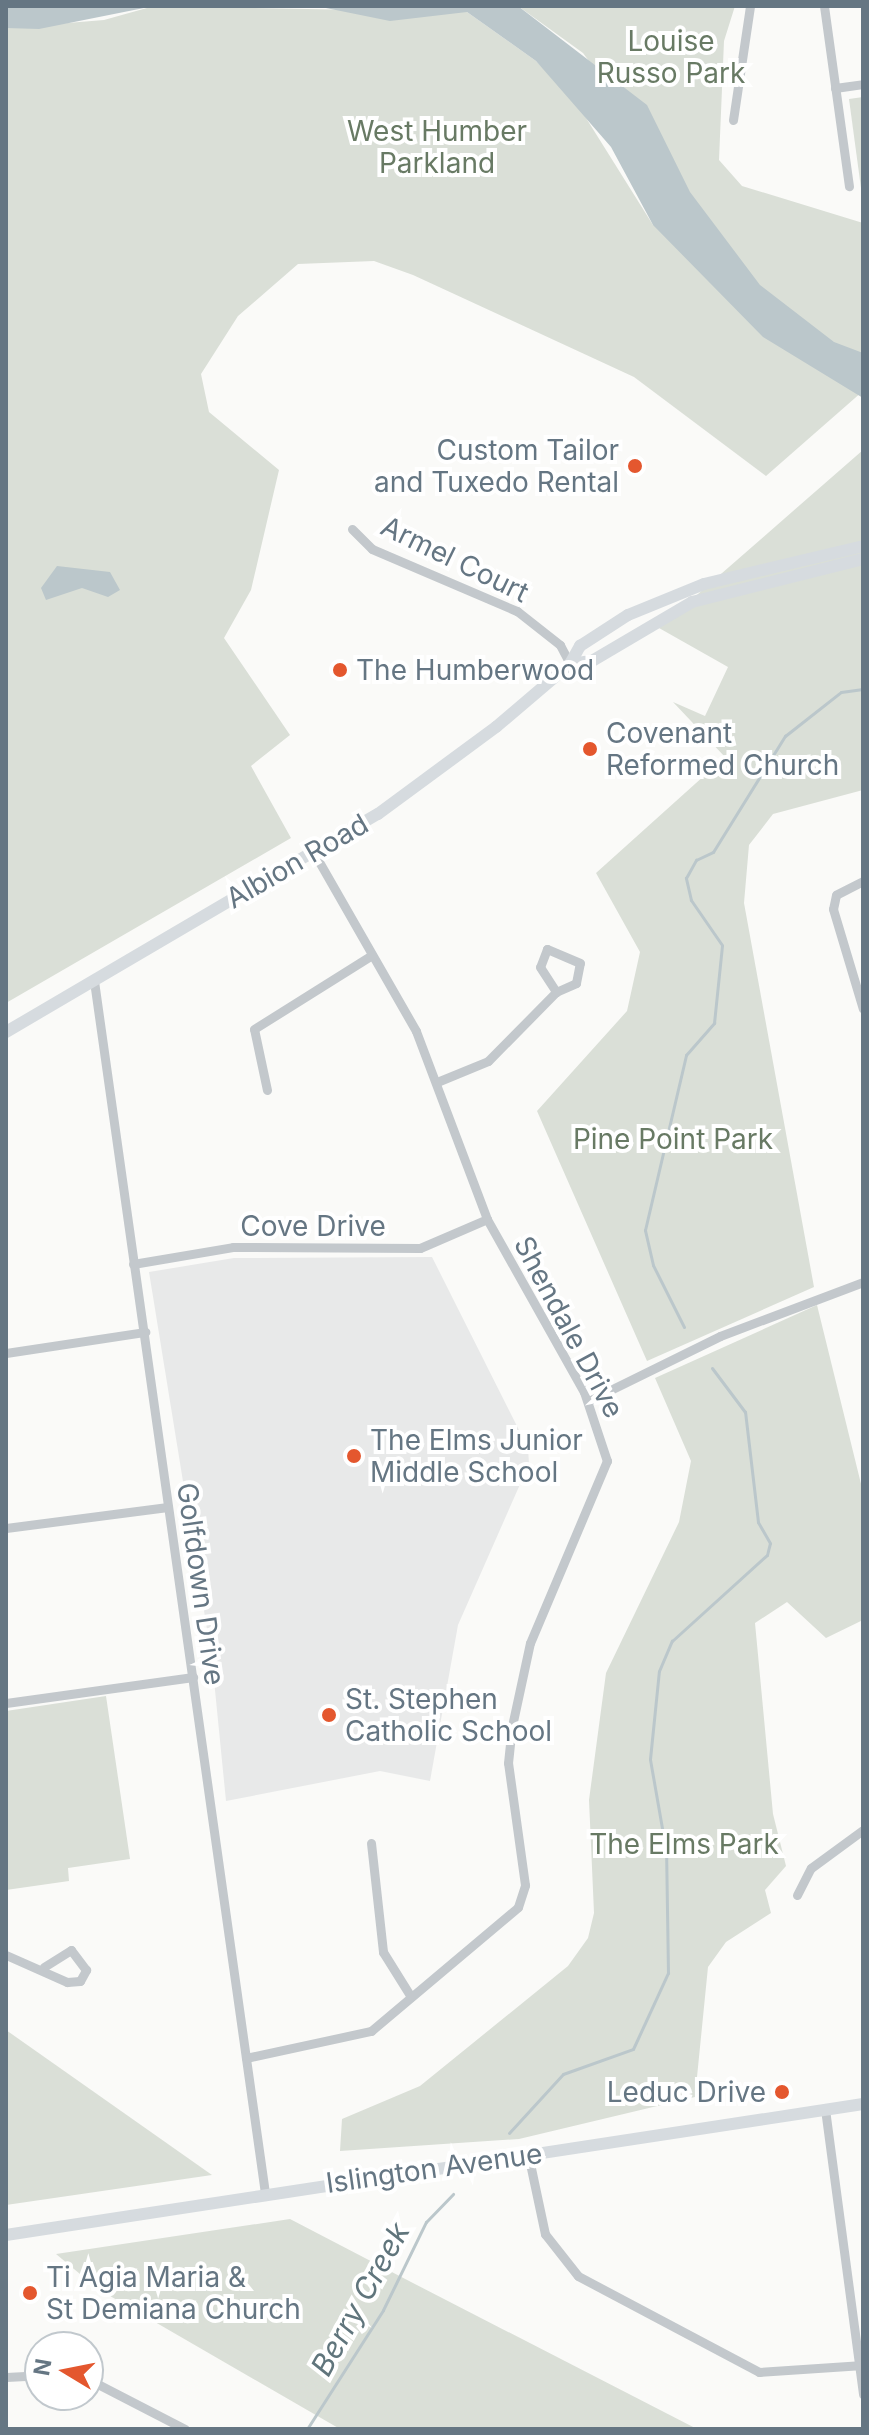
<!DOCTYPE html>
<style>
body{margin:0}
#map{position:relative;width:869px;height:2435px;overflow:hidden;background:#fafaf8;font-family:Inter,sans-serif}
div>[style]{position:absolute}
[style*='--x']{left:calc(var(--x)*1px);top:calc(var(--y)*1px);width:calc(var(--w)*1px);rotate:calc(var(--a)*1deg)}
.built>*{inset:0;background:#e8e9e9}
.green>*{inset:0;background:#dadfd7}
.water>*{inset:0;background:#bbc7cb}
.stream>*{height:3px;margin:-1.5px;padding:0 1.5px;transform-origin:1.5px;border-radius:1.5px;background:#bbc7cb}
.minor>*{height:9px;margin:-4.5px;padding:0 4.5px;transform-origin:4.5px;border-radius:4.5px;background:#c3c8cc}
.secondary>*{height:12px;margin:-6px;padding:0 6px;transform-origin:6px;border-radius:6px;background:#d6dbdf}
.dots>*{width:22px;height:22px;translate:-50% -50%;box-sizing:border-box;border:4px solid #fff;border-radius:50%}
span{translate:-50% -50%;white-space:nowrap;text-align:center;line-height:1.15;-webkit-text-stroke:8px #fff;paint-order:stroke}
.park-label{font-size:28px;color:#687a64}
.poi-label{font-size:28px;color:#657683}
.right{translate:-100% -50%;text-align:right}
.left{translate:0 -50%;text-align:left}
.street-label{font-size:28px;color:#657683}
.water-label{font-size:30px;color:#60757c;font-style:italic}
.frame{position:absolute;inset:0;border:8px solid #657683;pointer-events:none}
.north{position:absolute;left:24px;top:2331px;width:80px;height:80px;box-sizing:border-box;background:#fff;border:2px solid #c1c8cd;border-radius:50%;rotate:280deg;font-size:22px;font-weight:700;line-height:32px;text-align:center;color:#657683}
.north::after{content:'';display:block;margin:auto;width:28px;height:36px;background:#e4572e;clip-path:polygon(50% 0,100% 100%,50% 72%,0 100%)}
</style>
<div id="map">
<div class="built">
<div style="clip-path:polygon(432px 1257px,528px 1448px,529px 1464px,458px 1625px,430px 1781px,380px 1771px,226px 1801px,212px 1660px,149px 1272px,234px 1258px)"></div>
</div>
<div class="green">
<div style="clip-path:polygon(154px 6px,467px 12px,536px 61px,576px 102px,653px 225px,713px 229px,583px 53px,518px 6px,735px 6px,724px 41px,719px 160px,742px 186px,863px 223px,863px 391px,766px 476px,634px 377px,413px 275px,374px 261px,298px 264px,238px 316px,201px 374px,209px 412px,279px 470px,251px 590px,224px 638px,290px 735px,251px 766px,291px 838px,6px 1003px,6px 28px,104px 20px)"></div>
<div style="clip-path:polygon(863px 97px,863px 203px,849px 99px)"></div>
<div style="clip-path:polygon(863px 450px,863px 790px,773px 814px,749px 845px,744px 903px,814px 1287px,647px 1361px,537px 1111px,627px 1011px,640px 952px,596px 873px,725px 757px,673px 702px,705px 716px,728px 667px,659px 628px)"></div>
<div style="clip-path:polygon(817px 1305px,863px 1492px,863px 1620px,826px 1638px,787px 1602px,755px 1623px,773px 1814px,786px 1866px,765px 1890px,771px 1913px,726px 1942px,708px 1967px,695px 2097px,519px 2139px,340px 2151px,342px 2119px,420px 2086px,568px 1966px,588px 1938px,594px 1913px,589px 1800px,606px 1673px,679px 1522px,691px 1461px,655px 1378px)"></div>
<div style="clip-path:polygon(106px 1696px,130px 1859px,68px 1868px,69px 1881px,6px 1890px,6px 1711px)"></div>
<div style="clip-path:polygon(6px 2030px,212px 2175px,6px 2205px)"></div>
<div style="clip-path:polygon(290px 2219px,411px 2282px,697px 2429px,340px 2429px,98px 2289px,56px 2254px)"></div>
</div>
<div class="water">
<div style="clip-path:polygon(6px 6px,154px 6px,39px 29px,6px 28px)"></div>
<div style="clip-path:polygon(316px 6px,518px 6px,647px 105px,690px 192px,760px 285px,834px 342px,863px 353px,863px 398px,763px 337px,653px 225px,611px 147px,536px 61px,467px 12px,390px 21px)"></div>
<div style="clip-path:polygon(57px 566px,110px 572px,120px 590px,108px 597px,82px 588px,46px 600px,41px 588px)"></div>
</div>
<div class="stream">
<div style="--x:684;--y:1327;--w:69;--a:-116.6"></div>
<div style="--x:653;--y:1265;--w:36;--a:-103"></div>
<div style="--x:645;--y:1230;--w:180;--a:-76.8"></div>
<div style="--x:686;--y:1055;--w:43;--a:-48.8"></div>
<div style="--x:714;--y:1023;--w:78;--a:-84.1"></div>
<div style="--x:722;--y:945;--w:55;--a:-124.6"></div>
<div style="--x:691;--y:900;--w:23;--a:-103"></div>
<div style="--x:686;--y:878;--w:21;--a:-61"></div>
<div style="--x:696;--y:860;--w:19;--a:-25"></div>
<div style="--x:713;--y:852;--w:137;--a:-58.2"></div>
<div style="--x:785;--y:736;--w:71;--a:-38.2"></div>
<div style="--x:841;--y:692;--w:22;--a:-8"></div>
<div style="--x:509;--y:2133;--w:80;--a:-47.5"></div>
<div style="--x:563;--y:2074;--w:74;--a:-19.7"></div>
<div style="--x:633;--y:2049;--w:84;--a:-65.3"></div>
<div style="--x:668;--y:1973;--w:122;--a:-90.9"></div>
<div style="--x:666;--y:1851;--w:93;--a:-99.9"></div>
<div style="--x:650;--y:1759;--w:88;--a:-84.2"></div>
<div style="--x:659;--y:1671;--w:33;--a:-67"></div>
<div style="--x:672;--y:1641;--w:128;--a:-42.2"></div>
<div style="--x:767;--y:1555;--w:12;--a:-76"></div>
<div style="--x:770;--y:1543;--w:24;--a:-120"></div>
<div style="--x:758;--y:1522;--w:111;--a:-96.7"></div>
<div style="--x:745;--y:1412;--w:55;--a:-126.9"></div>
<div style="--x:307;--y:2429;--w:141;--a:-57.4"></div>
<div style="--x:383;--y:2310;--w:98;--a:-64"></div>
<div style="--x:426;--y:2222;--w:39;--a:-46"></div>
</div>
<div class="minor">
<div style="--x:824;--y:6;--w:182;--a:82.1"></div>
<div style="--x:835;--y:88;--w:28;--a:-8"></div>
<div style="--x:733;--y:120;--w:115;--a:-81.5"></div>
<div style="--x:352;--y:529;--w:28;--a:45"></div>
<div style="--x:372;--y:549;--w:158;--a:23.2"></div>
<div style="--x:517;--y:611;--w:55;--a:38.3"></div>
<div style="--x:560;--y:645;--w:21;--a:62"></div>
<div style="--x:863;--y:881;--w:30;--a:153"></div>
<div style="--x:836;--y:895;--w:14;--a:102"></div>
<div style="--x:833;--y:909;--w:104;--a:73.3"></div>
<div style="--x:94;--y:981;--w:1224;--a:81.97"></div>
<div style="--x:437;--y:1082;--w:55;--a:-22.4"></div>
<div style="--x:488;--y:1061;--w:97;--a:-45.4"></div>
<div style="--x:556;--y:992;--w:22;--a:-24"></div>
<div style="--x:576;--y:983;--w:20;--a:-79"></div>
<div style="--x:580;--y:963;--w:36;--a:-157"></div>
<div style="--x:547;--y:949;--w:19;--a:111"></div>
<div style="--x:540;--y:967;--w:30;--a:57"></div>
<div style="--x:267;--y:1090;--w:62;--a:-102"></div>
<div style="--x:254;--y:1029;--w:139;--a:-32.1"></div>
<div style="--x:133;--y:1264;--w:101;--a:-9.6"></div>
<div style="--x:233;--y:1247;--w:187;--a:0.3"></div>
<div style="--x:420;--y:1248;--w:73;--a:-23.4"></div>
<div style="--x:6;--y:1353;--w:141;--a:-8.6"></div>
<div style="--x:588;--y:1401;--w:147;--a:-26.2"></div>
<div style="--x:720;--y:1336;--w:153;--a:-20.7"></div>
<div style="--x:6;--y:1528;--w:163;--a:-7.4"></div>
<div style="--x:6;--y:1703;--w:189;--a:-7.9"></div>
<div style="--x:371;--y:1843;--w:110;--a:83.7"></div>
<div style="--x:383;--y:1952;--w:53;--a:58.1"></div>
<div style="--x:797;--y:1895;--w:30;--a:-63"></div>
<div style="--x:811;--y:1868;--w:64;--a:-36.2"></div>
<div style="--x:6;--y:1955;--w:67;--a:23.9"></div>
<div style="--x:67;--y:1982;--w:13;--a:-4"></div>
<div style="--x:80;--y:1981;--w:13;--a:-61"></div>
<div style="--x:86;--y:1970;--w:25;--a:-127"></div>
<div style="--x:71;--y:1950;--w:32;--a:148"></div>
<div style="--x:246;--y:2058;--w:128;--a:-12.2"></div>
<div style="--x:371;--y:2031;--w:192;--a:-40.1"></div>
<div style="--x:518;--y:1907;--w:23;--a:-72"></div>
<div style="--x:525;--y:1885;--w:123;--a:-97.9"></div>
<div style="--x:508;--y:1763;--w:37;--a:-84"></div>
<div style="--x:512;--y:1726;--w:85;--a:-77.8"></div>
<div style="--x:530;--y:1643;--w:198;--a:-67.1"></div>
<div style="--x:607;--y:1461;--w:73;--a:-108.4"></div>
<div style="--x:584;--y:1392;--w:198;--a:-119.3"></div>
<div style="--x:487;--y:1219;--w:201;--a:-110.7"></div>
<div style="--x:416;--y:1031;--w:207;--a:-119.8"></div>
<div style="--x:825;--y:2109;--w:288;--a:82.4"></div>
<div style="--x:528;--y:2154;--w:82;--a:78"></div>
<div style="--x:545;--y:2234;--w:53;--a:51.8"></div>
<div style="--x:578;--y:2276;--w:205;--a:27.9"></div>
<div style="--x:759;--y:2372;--w:104;--a:-3.9"></div>
<div style="--x:6;--y:2377;--w:34;--a:-3"></div>
<div style="--x:88;--y:2379;--w:109;--a:27.3"></div>
</div>
<div class="secondary">
<div style="--x:570;--y:664;--w:22;--a:-8"></div>
<div style="--x:592;--y:661;--w:116;--a:-30.5"></div>
<div style="--x:692;--y:602;--w:176;--a:-14.1"></div>
<div style="--x:6;--y:1032;--w:431;--a:-30.4"></div>
<div style="--x:378;--y:814;--w:147;--a:-36.4"></div>
<div style="--x:496;--y:727;--w:97;--a:-40.4"></div>
<div style="--x:570;--y:664;--w:21;--a:-61"></div>
<div style="--x:580;--y:646;--w:57;--a:-32.9"></div>
<div style="--x:628;--y:615;--w:82;--a:-22.2"></div>
<div style="--x:704;--y:584;--w:163;--a:-13.4"></div>
<div style="--x:6;--y:2235;--w:867;--a:-8.69"></div>
</div>
<div class="dots">
<div style="left:635px;top:466px;background:#e4572e"></div>
<div style="left:340px;top:670px;background:#e4572e"></div>
<div style="left:590px;top:749px;background:#e4572e"></div>
<div style="left:354px;top:1456px;background:#e4572e"></div>
<div style="left:329px;top:1715px;background:#e4572e"></div>
<div style="left:782px;top:2092px;background:#e4572e"></div>
<div style="left:30px;top:2293px;background:#e4572e"></div>
</div>
<div class="park-label">
<span style="left:671px;top:57px">Louise<br>Russo Park</span>
<span style="left:437px;top:147px">West Humber<br>Parkland</span>
<span style="left:673px;top:1139px">Pine Point Park</span>
<span style="left:684px;top:1844px">The Elms Park</span>
</div>
<div class="poi-label">
<span class="right" style="left:619px;top:466px">Custom Tailor<br>and Tuxedo Rental</span>
<span class="left" style="left:356px;top:670px">The Humberwood</span>
<span class="left" style="left:606px;top:749px">Covenant<br>Reformed Church</span>
<span class="left" style="left:370px;top:1456px">The Elms Junior<br>Middle School</span>
<span class="left" style="left:345px;top:1715px">St. Stephen<br>Catholic School</span>
<span class="right" style="left:766px;top:2092px">Leduc Drive</span>
<span class="left" style="left:46px;top:2293px">Ti Agia Maria &amp;<br>St Demiana Church</span>
</div>
<div class="street-label">
<span style="left:455px;top:559px;rotate:26deg">Armel Court</span>
<span style="left:297px;top:861px;rotate:-30deg">Albion Road</span>
<span style="left:313px;top:1226px">Cove Drive</span>
<span style="left:569px;top:1327px;rotate:62deg">Shendale Drive</span>
<span style="left:201px;top:1584px;rotate:82deg">Golfdown Drive</span>
<span style="left:434px;top:2168px;rotate:-8deg">Islington Avenue</span>
</div>
<div class="water-label">
<span style="left:360px;top:2299px;rotate:-61deg">Berry Creek</span>
</div>
<div class="frame"></div>
<div class="north">N</div>
</div>
